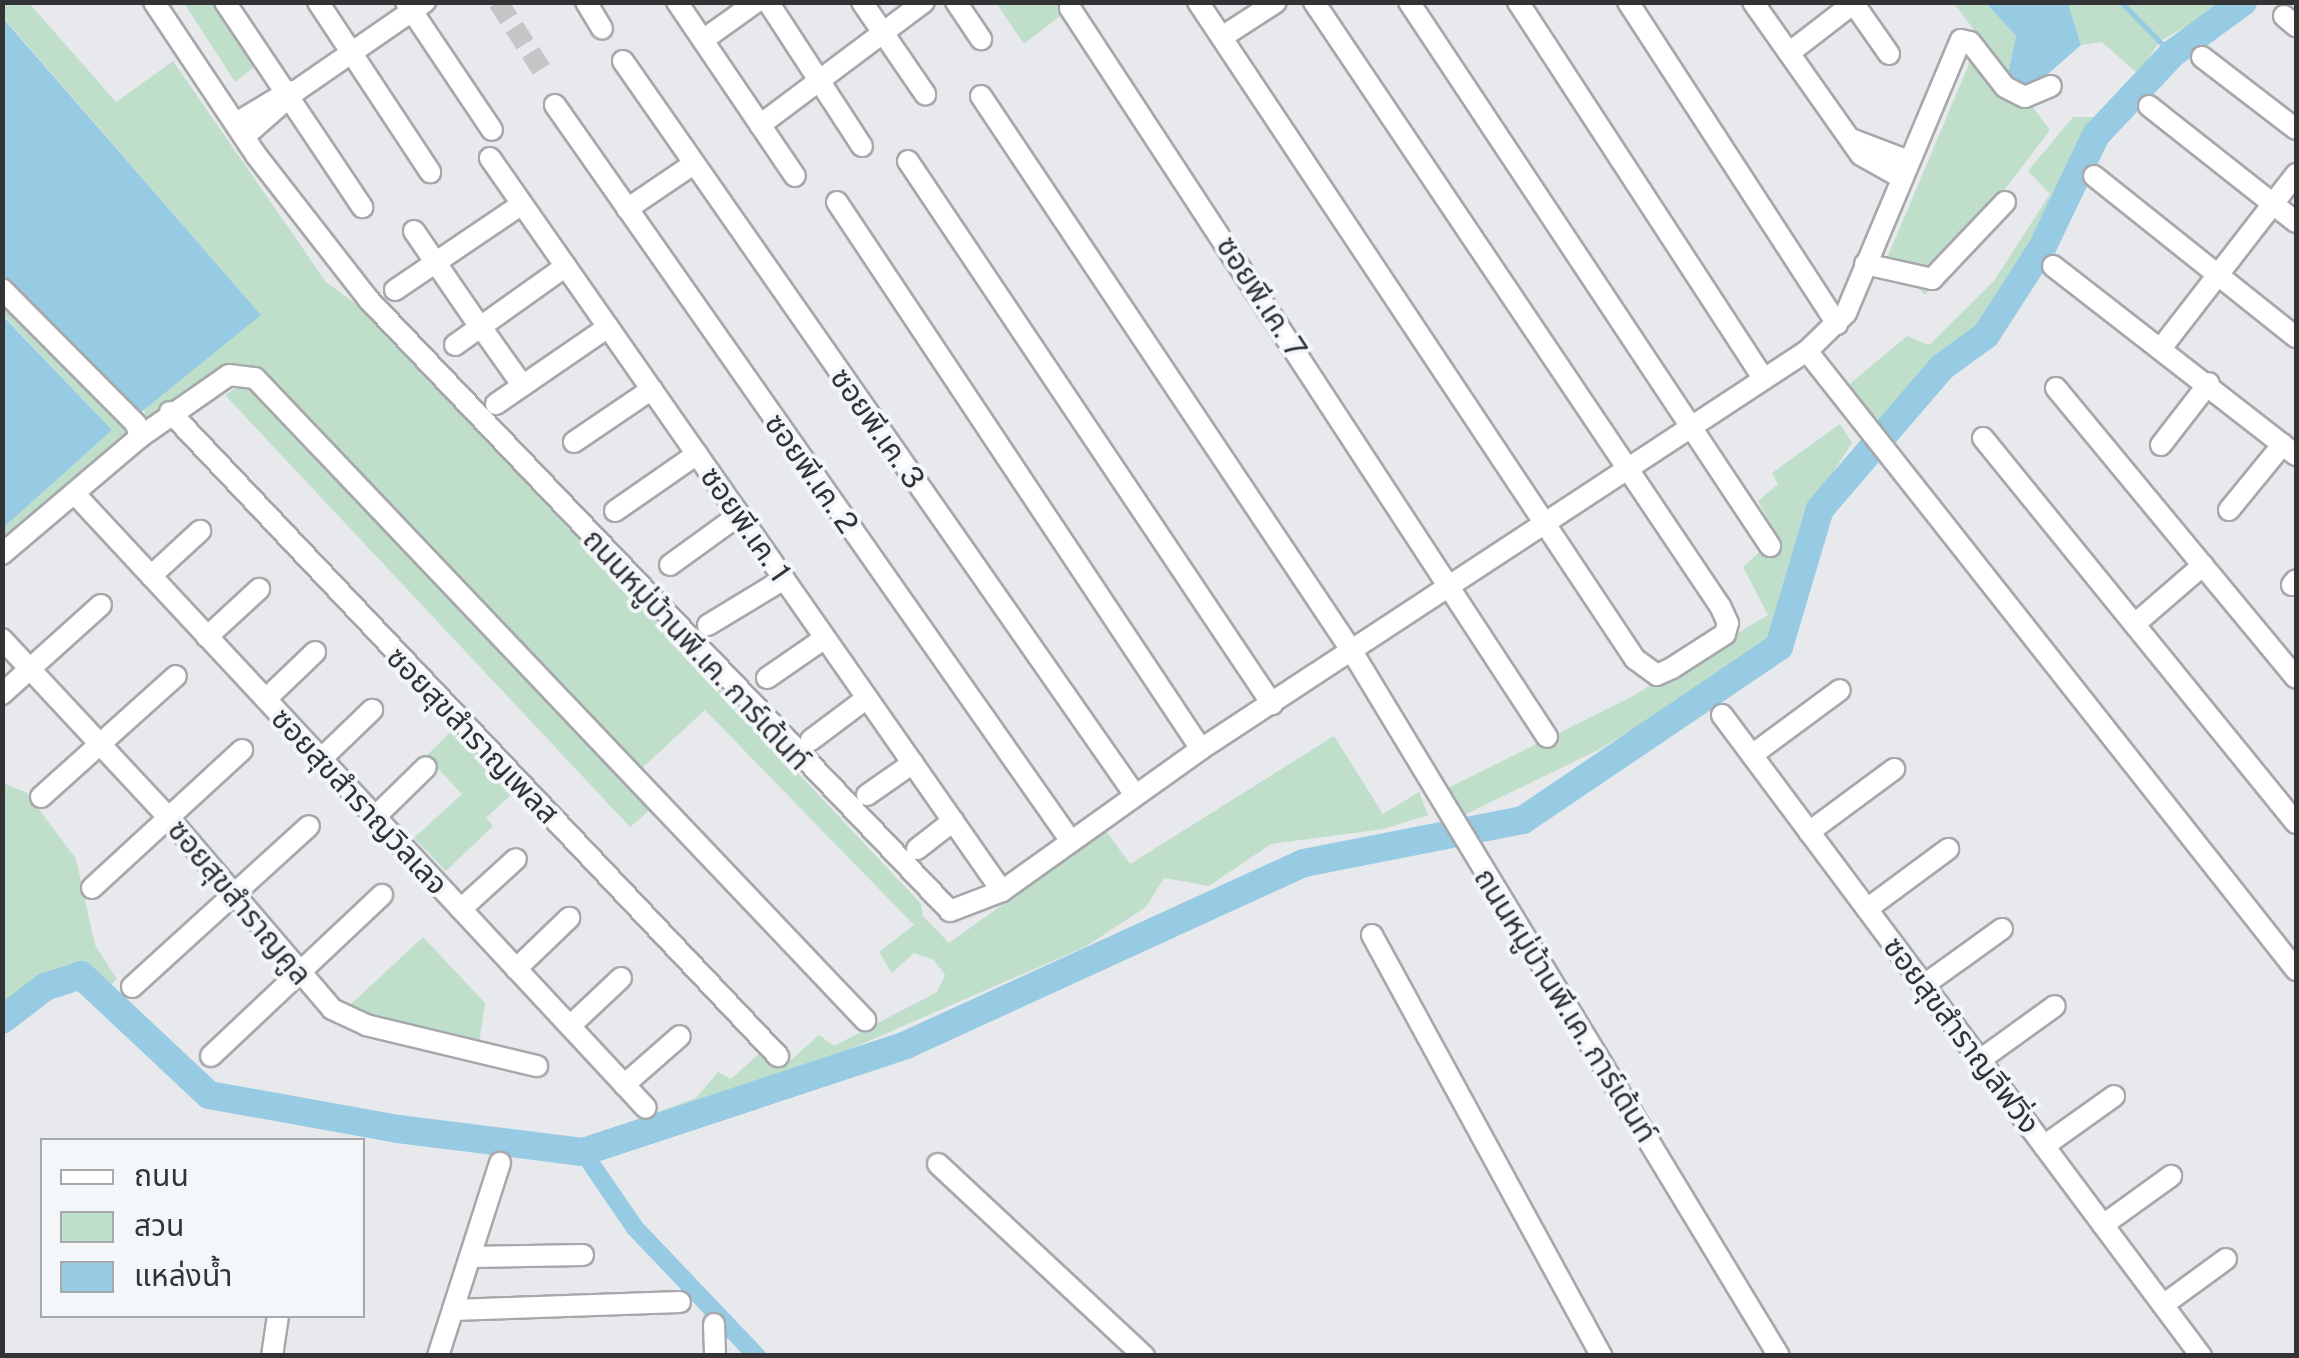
<!DOCTYPE html>
<meta charset="utf-8">
<style>
body{margin:0}
#map{position:relative;width:2299px;height:1358px;overflow:hidden;background:#e7e9ec;font-family:"Public Sans","Noto Sans Thai",sans-serif}
div>[style]{position:absolute}
[style*='--x']{left:calc(var(--x)*1px);top:calc(var(--y)*1px);width:calc(var(--w)*1px);rotate:calc(var(--a)*1deg)}
.green>*{inset:0;background:#c0dfcb}
.water>*{inset:0;background:#97cae3}
.stream>*{height:5px;margin:-2.5px;padding:0 2.5px;transform-origin:2.5px;border-radius:2.5px;background:#97cae3}
.canal>*{height:18px;margin:-9px;padding:0 9px;transform-origin:9px;border-radius:9px;background:#97cae3}
.river>*{height:28px;margin:-14px;padding:0 14px;transform-origin:14px;border-radius:14px;background:#97cae3}
.minor-tunnel>*{height:20px;margin-top:-10px;transform-origin:0;background:repeating-linear-gradient(90deg,#c3c5c7 0 20px,transparent 0 30px)}
.roads{filter:drop-shadow(2px 0 #a6a8ab) drop-shadow(-2px 0 #a6a8ab) drop-shadow(0 2px #a6a8ab) drop-shadow(0 -2px #a6a8ab)}
.minor>*{height:20px;margin:-10px;padding:0 10px;transform-origin:10px;border-radius:10px;background:#fff}
span{translate:-50% -50%;white-space:nowrap;text-align:center;line-height:1.15;-webkit-text-stroke:8px #f4f7fa;paint-order:stroke}
.street-label{font-size:30px;color:#323334}
.frame{position:absolute;inset:0;border:5px solid #323334;pointer-events:none}
.legend{position:absolute;left:40px;top:1138px;width:325px;height:180px;box-sizing:border-box;background:#f4f7fa;border:2px solid #a6a9ab;margin:0;padding:12px 18px;list-style:none;font-size:30px;color:#323334}
.legend li{display:flex;align-items:center;gap:20px;height:50px}
.legend b{width:50px;border:2px solid #a6a9ab}
</style>
<div id="map">
<div class="green">
<div style="clip-path:polygon(2px 3px,29px 3px,116px 102px,173px 61px,326px 282px,356px 304px,467px 420px,921px 904px,923px 916px,949px 943px,1106px 831px,1130px 864px,1334px 736px,1383px 814px,1419px 792px,1428px 815px,1384px 829px,1271px 844px,1209px 886px,1164px 878px,1146px 907px,1085px 947px,802px 1070px,603px 1132px,696px 1098px,718px 1072px,731px 1079px,760px 1053px,781px 1069px,819px 1035px,834px 1046px,937px 992px,945px 975px,934px 960px,914px 953px,892px 973px,879px 952px,914px 925px,705px 710px,639px 771px,257px 367px,239px 364px,148px 423px,143px 406px,260px 314px,3px 17px)"></div>
<div style="clip-path:polygon(184px 3px,215px 3px,257px 65px,235px 82px)"></div>
<div style="clip-path:polygon(996px 3px,1077px 3px,1024px 44px)"></div>
<div style="clip-path:polygon(1954px 3px,1986px 3px,2016px 36px,2008px 74px,2050px 130px,1925px 295px,1888px 256px,1980px 38px)"></div>
<div style="clip-path:polygon(2068px 3px,2227px 3px,2160px 41px,2138px 74px,2102px 42px,2081px 45px)"></div>
<div style="clip-path:polygon(2073px 117px,2100px 117px,2021px 277px,1971px 338px,1932px 363px,1878px 420px,1846px 387px,1907px 336px,1929px 345px,1994px 281px,2050px 194px,2028px 171px)"></div>
<div style="clip-path:polygon(2px 298px,125px 420px,129px 436px,3px 547px,3px 528px,112px 430px,3px 315px)"></div>
<div style="clip-path:polygon(245px 382px,656px 805px,630px 827px,225px 395px)"></div>
<div style="clip-path:polygon(1840px 424px,1852px 443px,1801px 522px,1783px 609px,1769px 638px,1726px 675px,1596px 751px,1464px 815px,1446px 789px,1631px 697px,1768px 615px,1743px 567px,1777px 536px,1758px 501px,1778px 484px,1772px 473px)"></div>
<div style="clip-path:polygon(452px 731px,513px 793px,486px 818px,493px 826px,446px 871px,414px 838px,462px 794px,426px 756px)"></div>
<div style="clip-path:polygon(3px 783px,27px 793px,76px 859px,95px 945px,117px 979px,111px 985px,76px 965px,60px 967px,3px 1005px)"></div>
<div style="clip-path:polygon(423px 937px,485px 1003px,479px 1043px,348px 1007px)"></div>
</div>
<div class="water">
<div style="clip-path:polygon(1986px 3px,2068px 3px,2081px 45px,2024px 95px,2008px 74px,2016px 36px)"></div>
<div style="clip-path:polygon(2px 17px,261px 315px,140px 413px,3px 275px)"></div>
<div style="clip-path:polygon(2px 315px,112px 430px,3px 528px,2px 528px)"></div>
</div>
<div class="stream">
<div style="--x:2121;--y:2;--w:73;--a:45.6"></div>
</div>
<div class="canal">
<div style="--x:583;--y:1152;--w:92;--a:55.6"></div>
<div style="--x:635;--y:1228;--w:177;--a:46.4"></div>
</div>
<div class="river">
<div style="--x:2;--y:1020;--w:54;--a:-37.5"></div>
<div style="--x:45;--y:987;--w:38;--a:-18"></div>
<div style="--x:81;--y:975;--w:175;--a:43.2"></div>
<div style="--x:209;--y:1095;--w:192;--a:10.2"></div>
<div style="--x:398;--y:1129;--w:186;--a:7.1"></div>
<div style="--x:583;--y:1152;--w:340;--a:-18.3"></div>
<div style="--x:906;--y:1045;--w:438;--a:-24.6"></div>
<div style="--x:1304;--y:863;--w:223;--a:-11.1"></div>
<div style="--x:1523;--y:820;--w:309;--a:-34.1"></div>
<div style="--x:1779;--y:647;--w:144;--a:-73.5"></div>
<div style="--x:1820;--y:509;--w:187;--a:-49.3"></div>
<div style="--x:1942;--y:367;--w:54;--a:-36"></div>
<div style="--x:1986;--y:335;--w:103;--a:-57.2"></div>
<div style="--x:2042;--y:248;--w:125;--a:-64.5"></div>
<div style="--x:2096;--y:135;--w:111;--a:-46.8"></div>
<div style="--x:2172;--y:54;--w:88;--a:-36.2"></div>
</div>
<div class="minor-tunnel">
<div style="--x:498;--y:2;--w:90;--a:57.2"></div>
</div>
<div class="roads">
<div class="minor">
<div style="--x:154;--y:2;--w:184;--a:56.3"></div>
<div style="--x:256;--y:155;--w:184;--a:52.1"></div>
<div style="--x:369;--y:300;--w:843;--a:46.44"></div>
<div style="--x:950;--y:911;--w:56;--a:-21"></div>
<div style="--x:1002;--y:891;--w:244;--a:-35.5"></div>
<div style="--x:1201;--y:749;--w:725;--a:-33.3"></div>
<div style="--x:1807;--y:351;--w:54;--a:-44.3"></div>
<div style="--x:1846;--y:313;--w:296;--a:-67.2"></div>
<div style="--x:1961;--y:40;--w:9;--a:13"></div>
<div style="--x:1970;--y:42;--w:57;--a:52.1"></div>
<div style="--x:2005;--y:87;--w:22;--a:27"></div>
<div style="--x:2025;--y:97;--w:28;--a:-23"></div>
<div style="--x:225;--y:2;--w:247;--a:56.2"></div>
<div style="--x:318;--y:2;--w:204;--a:56.6"></div>
<div style="--x:406;--y:2;--w:154;--a:56.1"></div>
<div style="--x:586;--y:2;--w:31;--a:59"></div>
<div style="--x:677;--y:2;--w:210;--a:55.9"></div>
<div style="--x:768;--y:2;--w:172;--a:56.9"></div>
<div style="--x:862;--y:2;--w:112;--a:55.6"></div>
<div style="--x:956;--y:2;--w:45;--a:56"></div>
<div style="--x:1198;--y:2;--w:789;--a:56.37"></div>
<div style="--x:1635;--y:659;--w:27;--a:36"></div>
<div style="--x:1657;--y:675;--w:17;--a:-25"></div>
<div style="--x:1672;--y:668;--w:63;--a:-32.7"></div>
<div style="--x:1725;--y:634;--w:11;--a:-75"></div>
<div style="--x:1728;--y:623;--w:19;--a:-115"></div>
<div style="--x:1720;--y:606;--w:728;--a:-123.91"></div>
<div style="--x:1409;--y:2;--w:653;--a:56.43"></div>
<div style="--x:1518;--y:2;--w:450;--a:56.9"></div>
<div style="--x:1628;--y:2;--w:384;--a:57"></div>
<div style="--x:1753;--y:2;--w:187;--a:54.8"></div>
<div style="--x:1861;--y:155;--w:47;--a:29.3"></div>
<div style="--x:1854;--y:4;--w:61;--a:55"></div>
<div style="--x:1070;--y:8;--w:871;--a:56.8"></div>
<div style="--x:2284;--y:16;--w:16;--a:40"></div>
<div style="--x:1222;--y:37;--w:64;--a:-32.9"></div>
<div style="--x:703;--y:40;--w:65;--a:-35.6"></div>
<div style="--x:1789;--y:53;--w:83;--a:-37.7"></div>
<div style="--x:2202;--y:57;--w:118;--a:37.5"></div>
<div style="--x:623;--y:61;--w:895;--a:55.1"></div>
<div style="--x:981;--y:96;--w:670;--a:56.26"></div>
<div style="--x:1353;--y:653;--w:822;--a:58.79"></div>
<div style="--x:555;--y:105;--w:897;--a:54.98"></div>
<div style="--x:2149;--y:106;--w:187;--a:38.3"></div>
<div style="--x:236;--y:123;--w:62;--a:-31.1"></div>
<div style="--x:760;--y:125;--w:205;--a:-36.9"></div>
<div style="--x:245;--y:136;--w:68;--a:-41.4"></div>
<div style="--x:296;--y:91;--w:157;--a:-34.6"></div>
<div style="--x:1851;--y:139;--w:62;--a:20.8"></div>
<div style="--x:490;--y:158;--w:894;--a:55.07"></div>
<div style="--x:908;--y:161;--w:654;--a:56.16"></div>
<div style="--x:2094;--y:176;--w:258;--a:38.6"></div>
<div style="--x:837;--y:202;--w:657;--a:56.36"></div>
<div style="--x:627;--y:209;--w:78;--a:-34.1"></div>
<div style="--x:414;--y:231;--w:116;--a:55.5"></div>
<div style="--x:1865;--y:264;--w:69;--a:12.6"></div>
<div style="--x:1932;--y:279;--w:106;--a:-46.5"></div>
<div style="--x:2053;--y:266;--w:308;--a:37.9"></div>
<div style="--x:2;--y:289;--w:190;--a:45.2"></div>
<div style="--x:136;--y:424;--w:14;--a:73"></div>
<div style="--x:140;--y:437;--w:181;--a:139.7"></div>
<div style="--x:395;--y:290;--w:153;--a:-34.1"></div>
<div style="--x:481;--y:327;--w:72;--a:54.6"></div>
<div style="--x:455;--y:345;--w:136;--a:-35.4"></div>
<div style="--x:2162;--y:347;--w:219;--a:-52.2"></div>
<div style="--x:1807;--y:351;--w:789;--a:51.69"></div>
<div style="--x:2056;--y:388;--w:376;--a:50.4"></div>
<div style="--x:496;--y:404;--w:136;--a:-34.5"></div>
<div style="--x:170;--y:412;--w:886;--a:46.65"></div>
<div style="--x:140;--y:437;--w:108;--a:-34.9"></div>
<div style="--x:229;--y:375;--w:26;--a:7"></div>
<div style="--x:255;--y:378;--w:886;--a:46.46"></div>
<div style="--x:1983;--y:438;--w:496;--a:50.9"></div>
<div style="--x:574;--y:442;--w:94;--a:-34.2"></div>
<div style="--x:2161;--y:445;--w:78;--a:-52.3"></div>
<div style="--x:75;--y:494;--w:838;--a:47.08"></div>
<div style="--x:2229;--y:510;--w:85;--a:-50.7"></div>
<div style="--x:615;--y:511;--w:100;--a:-34.8"></div>
<div style="--x:670;--y:565;--w:85;--a:-35.9"></div>
<div style="--x:151;--y:576;--w:67;--a:-42.6"></div>
<div style="--x:2292;--y:585;--w:6;--a:-51"></div>
<div style="--x:2135;--y:624;--w:90;--a:-40.9"></div>
<div style="--x:708;--y:625;--w:89;--a:-31.2"></div>
<div style="--x:207;--y:637;--w:71;--a:-42.7"></div>
<div style="--x:2;--y:639;--w:245;--a:47"></div>
<div style="--x:169;--y:818;--w:251;--a:49.5"></div>
<div style="--x:332;--y:1009;--w:38;--a:25"></div>
<div style="--x:366;--y:1025;--w:176;--a:13.5"></div>
<div style="--x:767;--y:678;--w:70;--a:-34.6"></div>
<div style="--x:2;--y:694;--w:133;--a:-42"></div>
<div style="--x:266;--y:699;--w:68;--a:-43.8"></div>
<div style="--x:1722;--y:715;--w:800;--a:53.23"></div>
<div style="--x:811;--y:740;--w:70;--a:-36.9"></div>
<div style="--x:1752;--y:755;--w:109;--a:-36.5"></div>
<div style="--x:321;--y:759;--w:71;--a:-43.9"></div>
<div style="--x:867;--y:795;--w:56;--a:-34.8"></div>
<div style="--x:41;--y:797;--w:181;--a:-41.9"></div>
<div style="--x:375;--y:817;--w:71;--a:-44.4"></div>
<div style="--x:1809;--y:832;--w:106;--a:-36.5"></div>
<div style="--x:917;--y:849;--w:46;--a:-37.9"></div>
<div style="--x:92;--y:888;--w:204;--a:-42.6"></div>
<div style="--x:461;--y:909;--w:74;--a:-42.3"></div>
<div style="--x:1867;--y:909;--w:101;--a:-36.5"></div>
<div style="--x:1372;--y:935;--w:480;--a:61.4"></div>
<div style="--x:516;--y:969;--w:74;--a:-43.9"></div>
<div style="--x:1924;--y:985;--w:96;--a:-35.7"></div>
<div style="--x:132;--y:987;--w:239;--a:-42.3"></div>
<div style="--x:570;--y:1026;--w:70;--a:-43.3"></div>
<div style="--x:211;--y:1056;--w:235;--a:-43.3"></div>
<div style="--x:1980;--y:1060;--w:92;--a:-35.8"></div>
<div style="--x:624;--y:1085;--w:74;--a:-41.2"></div>
<div style="--x:2044;--y:1146;--w:86;--a:-35.5"></div>
<div style="--x:938;--y:1164;--w:282;--a:43"></div>
<div style="--x:2103;--y:1225;--w:84;--a:-35.8"></div>
<div style="--x:470;--y:1257;--w:113;--a:-1"></div>
<div style="--x:2163;--y:1305;--w:78;--a:-36.1"></div>
<div style="--x:453;--y:1310;--w:227;--a:-2"></div>
<div style="--x:714;--y:1324;--w:32;--a:88"></div>
<div style="--x:272;--y:1356;--w:40;--a:-81.5"></div>
<div style="--x:438;--y:1356;--w:203;--a:-72.2"></div>
</div>
</div>
<div class="street-label">
<span style="left:1262px;top:297px;rotate:57deg">ซอยพี.เค. 7</span>
<span style="left:878px;top:428px;rotate:55deg">ซอยพี.เค. 3</span>
<span style="left:812px;top:473px;rotate:55deg">ซอยพี.เค. 2</span>
<span style="left:746px;top:524px;rotate:55deg">ซอยพี.เค. 1</span>
<span style="left:697px;top:649px;rotate:47deg">ถนนหมู่บ้านพี.เค. การ์เด้นท์</span>
<span style="left:473px;top:735px;rotate:46deg">ซอยสุขสำราญเพลส</span>
<span style="left:360px;top:801px;rotate:47deg">ซอยสุขสำราญวิลเลจ</span>
<span style="left:240px;top:902px;rotate:50deg">ซอยสุขสำราญคูล</span>
<span style="left:1566px;top:1005px;rotate:58deg">ถนนหมู่บ้านพี.เค. การ์เด้นท์</span>
<span style="left:1962px;top:1035px;rotate:53deg">ซอยสุขสำราญลีฟวิ่ง</span>
</div>
<div class="frame"></div>
<ul class="legend">
<li><b style="height:12px;background:#fff"></b>ถนน</li>
<li><b style="height:28px;background:#c0dfcb"></b>สวน</li>
<li><b style="height:28px;background:#97cae3"></b>แหล่งน้ำ</li>
</ul>
</div>
